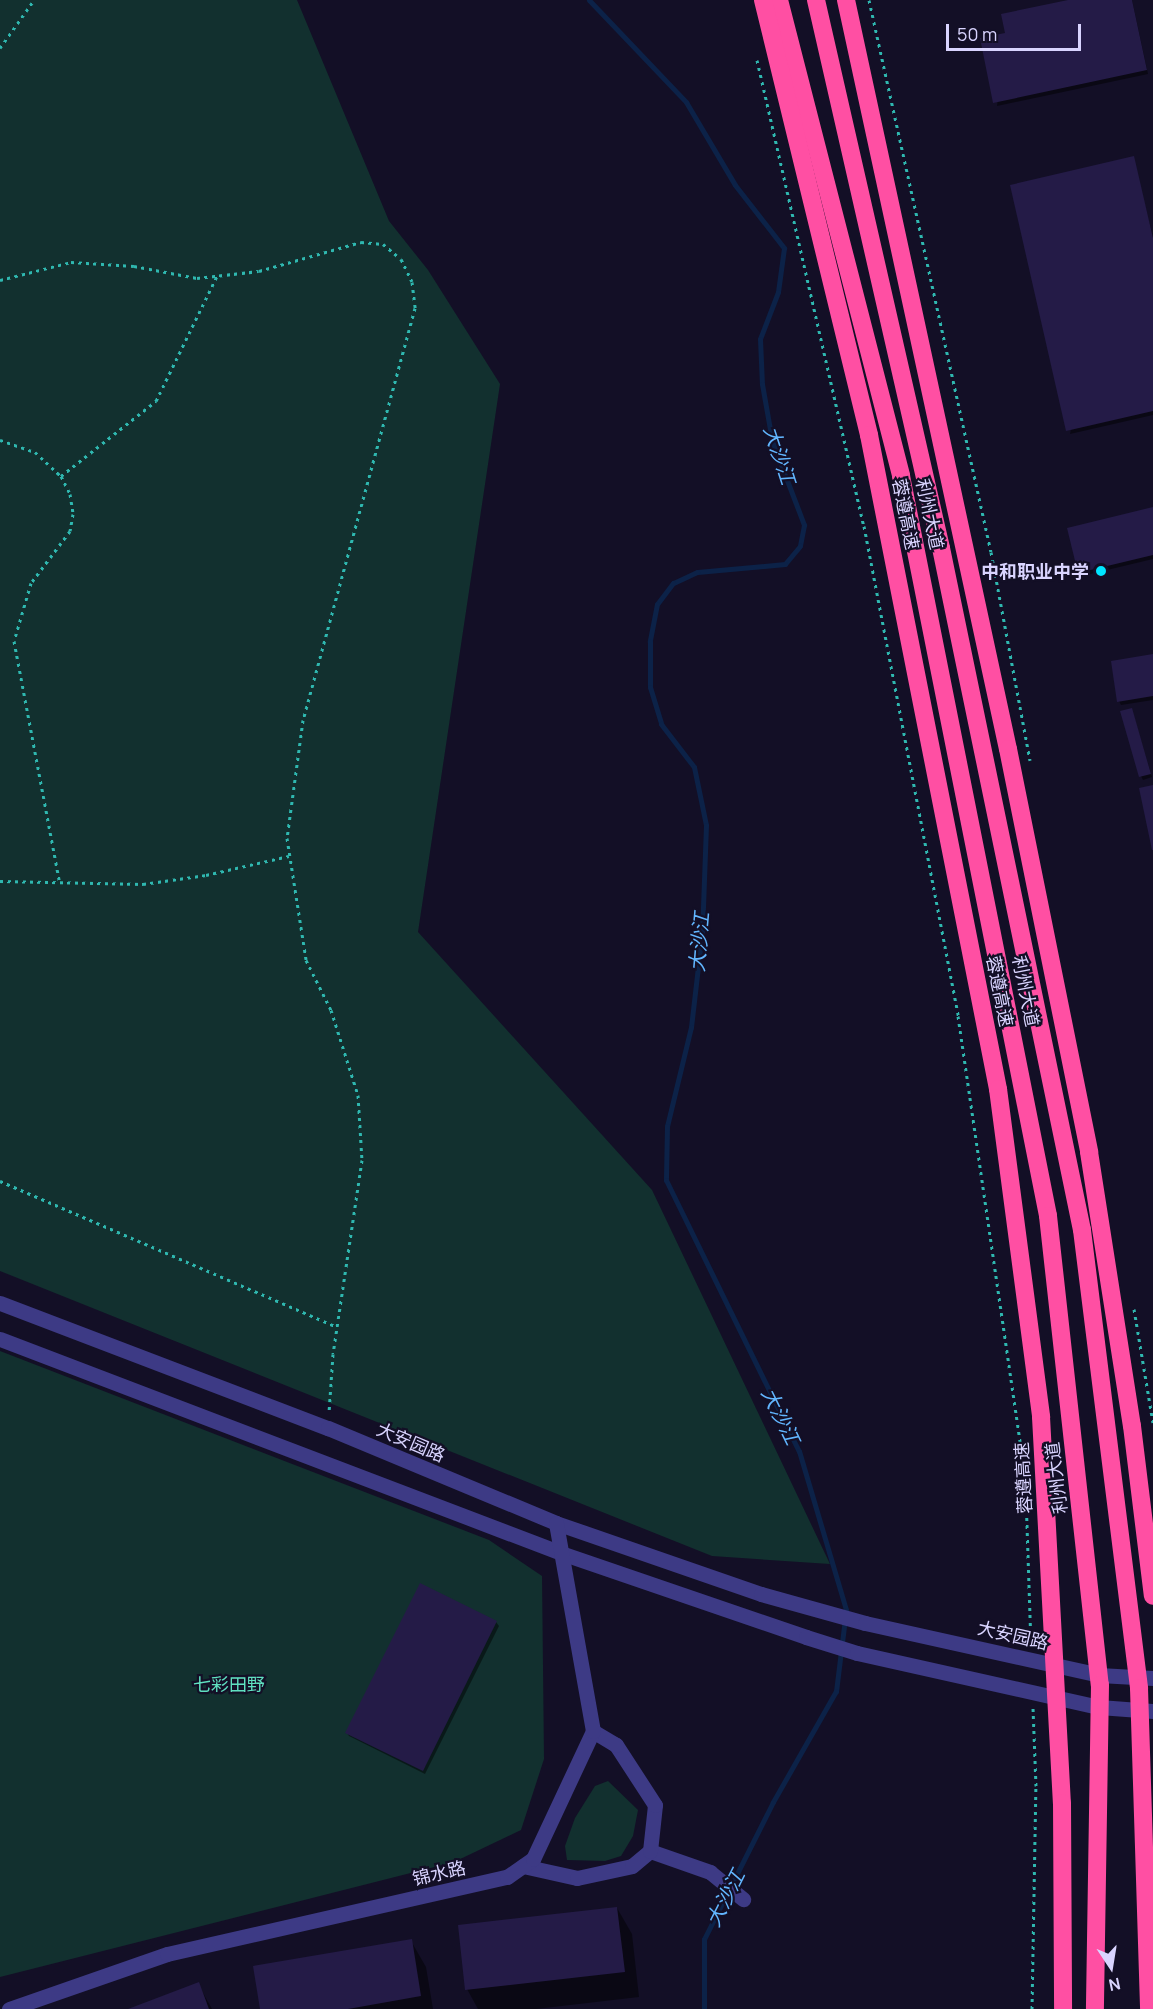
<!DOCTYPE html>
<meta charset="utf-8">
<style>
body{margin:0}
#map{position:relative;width:1153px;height:2009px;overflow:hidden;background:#130f26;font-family:Manrope,"Noto Sans SC",sans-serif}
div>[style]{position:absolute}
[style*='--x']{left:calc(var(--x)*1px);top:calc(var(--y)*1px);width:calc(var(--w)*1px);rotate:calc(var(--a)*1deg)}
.green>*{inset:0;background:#12302f}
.shadow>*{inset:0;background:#0007}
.stream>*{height:5px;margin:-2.5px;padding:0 2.5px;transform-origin:2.5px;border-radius:2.5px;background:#0c2248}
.building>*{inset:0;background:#241b47}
.path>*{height:3px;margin-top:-1.5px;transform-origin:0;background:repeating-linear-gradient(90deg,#2fb8b0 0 3px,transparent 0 7.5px)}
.minor>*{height:15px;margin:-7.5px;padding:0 7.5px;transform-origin:7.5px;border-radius:7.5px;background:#3d3a85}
.highway>*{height:18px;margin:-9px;padding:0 9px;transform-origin:9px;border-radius:9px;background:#ff4fa3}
.highway-bridge>*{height:18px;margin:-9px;padding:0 9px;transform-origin:9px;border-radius:9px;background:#ff4fa3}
.dots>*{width:16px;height:16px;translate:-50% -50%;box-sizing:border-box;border:3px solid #130f26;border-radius:50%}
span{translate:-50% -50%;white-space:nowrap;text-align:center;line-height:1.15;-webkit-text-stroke:4.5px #130f26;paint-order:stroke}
.street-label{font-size:18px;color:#d9d4ff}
.poi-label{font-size:18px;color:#d9d4ff;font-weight:700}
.right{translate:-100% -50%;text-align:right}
.park-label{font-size:18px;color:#5fe0c0}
.water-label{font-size:20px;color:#62b6ff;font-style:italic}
.north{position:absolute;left:1081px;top:1937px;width:60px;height:60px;-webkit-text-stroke:4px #130f26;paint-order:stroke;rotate:168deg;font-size:16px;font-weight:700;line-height:24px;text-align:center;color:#d9d4ff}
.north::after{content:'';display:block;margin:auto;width:21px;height:27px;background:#d9d4ff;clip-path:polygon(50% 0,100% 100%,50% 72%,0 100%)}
.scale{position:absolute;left:946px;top:24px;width:135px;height:27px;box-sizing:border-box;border:3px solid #d9d4ff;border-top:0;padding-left:8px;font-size:18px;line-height:21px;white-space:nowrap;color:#d9d4ff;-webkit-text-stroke:4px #130f26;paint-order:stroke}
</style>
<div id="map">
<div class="green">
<div style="clip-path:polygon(0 0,297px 0,389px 221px,428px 270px,500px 384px,418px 932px,652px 1190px,830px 1564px,712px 1556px,0 1271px)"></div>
<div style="clip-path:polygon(0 1351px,489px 1540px,542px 1576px,544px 1759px,521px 1830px,454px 1862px,0 1977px)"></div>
<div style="clip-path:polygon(608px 1781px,638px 1810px,633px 1836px,621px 1856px,605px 1861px,567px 1860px,565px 1846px,575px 1818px,595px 1786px)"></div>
</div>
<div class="shadow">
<div style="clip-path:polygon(1076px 0,1132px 0,1148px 74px,997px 106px,1007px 34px)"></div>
<div style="clip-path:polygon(1133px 158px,1153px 237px,1153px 415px,1070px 434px)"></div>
<div style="clip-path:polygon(1153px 508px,1153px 559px,1082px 576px,1069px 529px)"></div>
<div style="clip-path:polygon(1153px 655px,1153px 700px,1121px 705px,1119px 701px)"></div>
<div style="clip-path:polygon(1132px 710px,1152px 777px,1143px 780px,1141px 776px)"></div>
<div style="clip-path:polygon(496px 1622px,499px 1626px,425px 1774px,349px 1736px,347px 1733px)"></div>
<div style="clip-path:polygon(617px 1908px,632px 1934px,639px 1997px,536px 2009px,478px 2009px,467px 1989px)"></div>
<div style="clip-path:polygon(411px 1941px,426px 1967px,433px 2009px,262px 2009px)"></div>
<div style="clip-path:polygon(198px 1984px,212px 2009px,131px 2009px)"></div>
</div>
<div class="stream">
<div style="--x:589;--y:0;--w:141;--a:46.4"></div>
<div style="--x:686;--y:102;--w:96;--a:59.4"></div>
<div style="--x:735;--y:185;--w:80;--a:52.1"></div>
<div style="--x:784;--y:248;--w:44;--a:97.8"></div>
<div style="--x:778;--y:292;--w:50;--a:111"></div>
<div style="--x:760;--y:339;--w:45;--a:87.5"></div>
<div style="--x:762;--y:384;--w:58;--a:80"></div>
<div style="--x:772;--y:441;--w:90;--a:69.1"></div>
<div style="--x:804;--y:525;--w:21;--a:101"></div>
<div style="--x:800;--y:546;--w:23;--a:130"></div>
<div style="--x:785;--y:564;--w:88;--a:174.8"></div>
<div style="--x:697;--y:572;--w:26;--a:155"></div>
<div style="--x:673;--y:583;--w:26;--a:127"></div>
<div style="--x:657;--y:604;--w:38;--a:101"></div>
<div style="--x:650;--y:641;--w:46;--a:90"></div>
<div style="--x:650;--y:687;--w:39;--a:73"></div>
<div style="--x:661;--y:724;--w:54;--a:52.5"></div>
<div style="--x:694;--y:767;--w:59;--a:78.3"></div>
<div style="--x:706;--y:825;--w:107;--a:92.1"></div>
<div style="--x:702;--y:932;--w:96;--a:96.6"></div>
<div style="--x:691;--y:1027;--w:102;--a:103.6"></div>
<div style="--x:667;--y:1126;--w:54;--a:91.1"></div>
<div style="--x:666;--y:1180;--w:302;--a:63.9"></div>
<div style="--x:799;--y:1451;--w:166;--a:73.5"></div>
<div style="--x:846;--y:1610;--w:82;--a:97"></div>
<div style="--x:836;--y:1691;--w:128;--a:119.6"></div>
<div style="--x:773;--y:1802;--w:153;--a:116.7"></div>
<div style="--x:704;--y:1939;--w:70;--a:90"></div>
</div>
<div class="building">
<div style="clip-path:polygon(1068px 0,1132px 0,1147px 70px,993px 103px,980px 38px,1005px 33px,1001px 14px)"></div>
<div style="clip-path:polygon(1134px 156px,1153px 238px,1153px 411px,1066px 431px,1010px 185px)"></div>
<div style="clip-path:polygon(1153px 507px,1153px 555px,1078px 573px,1067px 528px)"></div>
<div style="clip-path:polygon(1153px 654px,1153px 696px,1117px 702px,1111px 661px)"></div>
<div style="clip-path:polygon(1132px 708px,1151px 774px,1139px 777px,1120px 711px)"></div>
<div style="clip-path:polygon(1153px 785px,1153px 850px,1152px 850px,1139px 788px)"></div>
<div style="clip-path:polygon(420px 1583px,497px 1621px,423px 1771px,345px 1733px)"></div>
<div style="clip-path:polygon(617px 1907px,625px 1972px,465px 1990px,458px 1925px)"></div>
<div style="clip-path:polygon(412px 1939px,421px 1996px,348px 2009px,260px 2009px,253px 1966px)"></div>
<div style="clip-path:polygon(199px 1982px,209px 2009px,128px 2009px)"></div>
</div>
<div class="path">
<div style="--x:869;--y:0;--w:565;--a:77.54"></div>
<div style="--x:991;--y:552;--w:212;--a:79.4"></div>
<div style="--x:0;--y:48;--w:59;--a:-54.7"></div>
<div style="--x:757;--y:60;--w:478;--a:77.1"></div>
<div style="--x:864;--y:526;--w:499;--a:79.1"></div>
<div style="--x:958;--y:1016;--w:457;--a:81.7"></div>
<div style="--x:0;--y:280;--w:73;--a:-14.2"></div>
<div style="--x:71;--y:262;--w:63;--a:3.6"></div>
<div style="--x:134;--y:266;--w:64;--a:10.8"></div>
<div style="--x:197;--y:278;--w:62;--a:-6.4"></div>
<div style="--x:259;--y:271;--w:106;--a:-15.9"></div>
<div style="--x:361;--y:242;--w:22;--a:5"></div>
<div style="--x:383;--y:244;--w:23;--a:40"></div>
<div style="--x:401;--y:259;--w:25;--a:64"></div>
<div style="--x:412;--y:282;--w:26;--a:83"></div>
<div style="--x:415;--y:308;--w:427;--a:105.2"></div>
<div style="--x:303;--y:720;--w:119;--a:97.7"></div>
<div style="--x:287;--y:838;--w:123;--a:81.1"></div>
<div style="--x:306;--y:960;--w:56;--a:63.4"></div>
<div style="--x:331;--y:1010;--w:89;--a:72.4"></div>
<div style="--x:358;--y:1095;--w:65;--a:86.5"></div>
<div style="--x:362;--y:1160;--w:196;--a:98.5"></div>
<div style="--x:333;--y:1354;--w:58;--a:93.9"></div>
<div style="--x:0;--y:440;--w:37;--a:19"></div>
<div style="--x:35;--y:452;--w:35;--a:43"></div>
<div style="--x:61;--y:476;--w:20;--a:63"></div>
<div style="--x:70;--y:494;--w:20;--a:81"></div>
<div style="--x:73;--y:514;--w:17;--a:100"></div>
<div style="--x:70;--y:531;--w:65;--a:126.9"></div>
<div style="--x:31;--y:583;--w:60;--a:106.3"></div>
<div style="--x:14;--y:641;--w:247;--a:79.3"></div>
<div style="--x:61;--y:476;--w:121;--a:-38.3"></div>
<div style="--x:156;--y:401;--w:139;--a:-64"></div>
<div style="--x:0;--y:881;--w:143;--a:1.2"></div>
<div style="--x:143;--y:884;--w:64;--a:-8.1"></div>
<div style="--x:206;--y:875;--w:85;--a:-12.9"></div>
<div style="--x:0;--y:1181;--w:367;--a:23.4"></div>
<div style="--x:1134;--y:1309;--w:115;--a:80.5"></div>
<div style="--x:1026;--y:1495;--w:150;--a:88.1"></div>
<div style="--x:1032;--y:2009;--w:223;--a:-89"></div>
<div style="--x:1036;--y:1786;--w:78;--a:-92.2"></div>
</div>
<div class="minor">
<div style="--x:0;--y:1303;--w:351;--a:20.9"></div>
<div style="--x:328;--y:1428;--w:247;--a:22.6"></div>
<div style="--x:556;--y:1523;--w:217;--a:19.1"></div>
<div style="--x:761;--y:1594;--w:108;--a:15.6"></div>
<div style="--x:865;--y:1623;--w:240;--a:12.5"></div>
<div style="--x:1099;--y:1675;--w:54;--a:3.2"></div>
<div style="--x:0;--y:1339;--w:600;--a:20.88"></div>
<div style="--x:561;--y:1553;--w:259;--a:18.9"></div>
<div style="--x:806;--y:1637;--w:53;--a:17.4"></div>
<div style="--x:857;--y:1653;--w:248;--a:12.6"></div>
<div style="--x:1099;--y:1707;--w:54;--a:4.2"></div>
<div style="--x:650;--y:1851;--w:64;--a:19.3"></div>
<div style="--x:710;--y:1872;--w:43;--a:39.3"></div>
<div style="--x:523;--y:1866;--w:55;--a:12.5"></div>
<div style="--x:577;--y:1878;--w:56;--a:-12.3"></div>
<div style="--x:632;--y:1866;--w:23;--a:-40"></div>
<div style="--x:650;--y:1851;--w:46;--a:-83.8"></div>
<div style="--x:655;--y:1805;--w:72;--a:-123"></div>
<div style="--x:616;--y:1745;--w:27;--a:-149"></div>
<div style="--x:9;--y:2009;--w:167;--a:-19.2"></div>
<div style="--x:167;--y:1954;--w:349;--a:-12.8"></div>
<div style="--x:507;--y:1877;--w:32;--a:-35"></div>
<div style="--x:533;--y:1859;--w:141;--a:-64.9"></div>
<div style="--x:593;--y:1731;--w:211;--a:-100.1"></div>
</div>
<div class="highway">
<div style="--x:779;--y:0;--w:491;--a:75.6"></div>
<div style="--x:901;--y:476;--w:754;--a:78.76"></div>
<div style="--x:1048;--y:1216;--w:472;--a:83.7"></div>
<div style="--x:1100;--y:1685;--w:324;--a:90.9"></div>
<div style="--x:816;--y:0;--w:562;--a:77.15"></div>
<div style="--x:941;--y:548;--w:696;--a:78.32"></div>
<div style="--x:1082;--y:1230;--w:462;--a:82.9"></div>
<div style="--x:1139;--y:1688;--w:321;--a:88.2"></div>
<div style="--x:846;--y:0;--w:766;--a:77.8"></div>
<div style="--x:1008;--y:749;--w:411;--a:78.6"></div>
<div style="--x:1089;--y:1152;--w:277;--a:81.1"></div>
<div style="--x:1132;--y:1426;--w:171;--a:83"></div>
</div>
<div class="highway-bridge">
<div style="--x:763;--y:0;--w:448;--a:76.3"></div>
<div style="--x:869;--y:435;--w:667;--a:78.84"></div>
<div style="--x:998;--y:1089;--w:331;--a:82.5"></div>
<div style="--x:1041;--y:1417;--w:387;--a:86.9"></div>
<div style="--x:1062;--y:1803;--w:206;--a:89.7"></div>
</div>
<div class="dots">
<div style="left:1101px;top:571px;background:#00e5ff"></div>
</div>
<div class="street-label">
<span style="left:906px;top:514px;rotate:79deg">蓉遵高速</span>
<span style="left:930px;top:514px;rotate:78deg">利州大道</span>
<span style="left:1000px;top:991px;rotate:79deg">蓉遵高速</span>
<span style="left:1026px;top:991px;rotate:79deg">利州大道</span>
<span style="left:411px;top:1442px;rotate:23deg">大安园路</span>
<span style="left:1023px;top:1478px;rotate:-93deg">蓉遵高速</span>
<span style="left:1056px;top:1478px;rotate:-97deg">利州大道</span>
<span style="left:1013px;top:1635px;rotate:13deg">大安园路</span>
<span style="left:439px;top:1873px;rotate:-13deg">锦水路</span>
</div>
<div class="poi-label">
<span class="right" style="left:1089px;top:571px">中和职业中学</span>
</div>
<div class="park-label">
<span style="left:229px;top:1684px">七彩田野</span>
</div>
<div class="water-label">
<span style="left:780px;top:455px;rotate:72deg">大沙江</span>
<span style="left:699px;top:942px;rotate:-85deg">大沙江</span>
<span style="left:781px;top:1416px;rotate:64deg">大沙江</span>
<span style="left:725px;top:1898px;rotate:-63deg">大沙江</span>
</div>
<div class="north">N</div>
<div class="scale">50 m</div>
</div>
